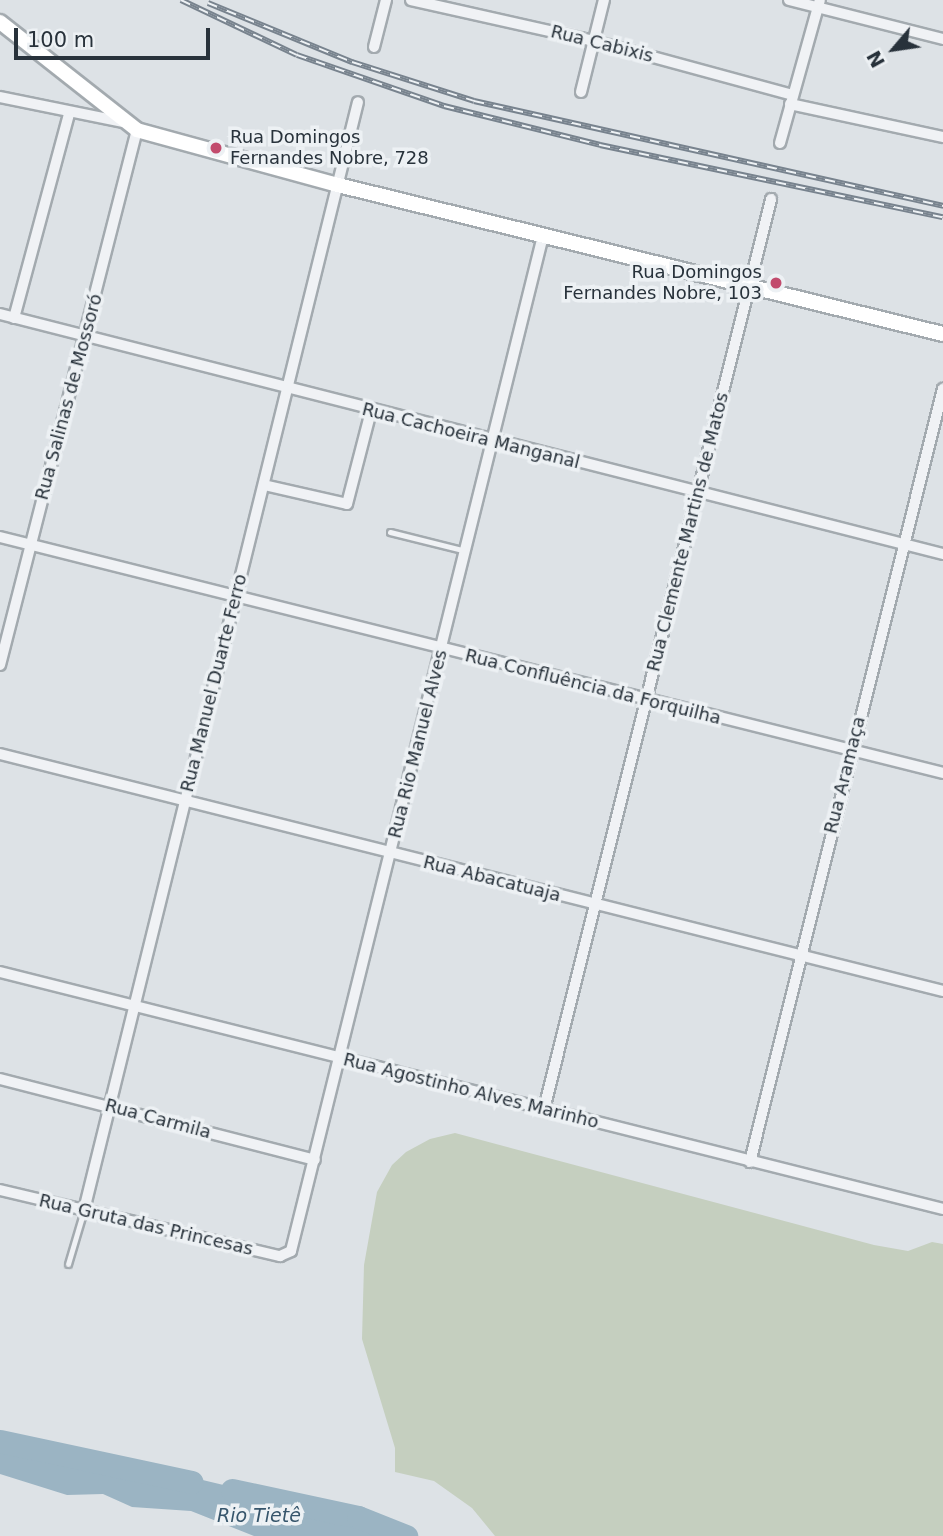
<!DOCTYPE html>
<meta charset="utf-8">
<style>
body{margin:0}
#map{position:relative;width:943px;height:1536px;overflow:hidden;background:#dde2e6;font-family:"DejaVu Sans",sans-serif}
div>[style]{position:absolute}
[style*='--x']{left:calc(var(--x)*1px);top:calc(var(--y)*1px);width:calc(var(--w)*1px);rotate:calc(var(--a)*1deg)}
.green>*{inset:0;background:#c5cfbf}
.water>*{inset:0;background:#9bb4c3}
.river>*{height:23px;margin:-11.5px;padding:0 11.5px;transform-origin:11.5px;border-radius:11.5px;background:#9bb4c3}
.roads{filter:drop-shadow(2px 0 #a3aaaf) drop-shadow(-2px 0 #a3aaaf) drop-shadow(0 2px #a3aaaf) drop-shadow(0 -2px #a3aaaf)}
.lane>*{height:5px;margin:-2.5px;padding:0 2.5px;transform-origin:2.5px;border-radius:2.5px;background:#f0f2f5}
.street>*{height:10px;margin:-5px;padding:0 5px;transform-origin:5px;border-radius:5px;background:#f0f2f5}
.secondary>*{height:14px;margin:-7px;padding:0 7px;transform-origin:7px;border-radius:7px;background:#fff}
.rail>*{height:6px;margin-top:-3px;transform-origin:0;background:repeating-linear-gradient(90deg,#edf1f4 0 10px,#78838e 0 20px);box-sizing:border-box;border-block:2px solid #78838e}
.dots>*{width:19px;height:19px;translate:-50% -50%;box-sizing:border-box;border:4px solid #edf1f4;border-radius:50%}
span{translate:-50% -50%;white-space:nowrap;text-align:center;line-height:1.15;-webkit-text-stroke:7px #edf1f4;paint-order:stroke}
.street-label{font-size:18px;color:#28323b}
.poi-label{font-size:18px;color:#28323b}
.left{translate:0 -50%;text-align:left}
.right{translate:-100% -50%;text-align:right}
.water-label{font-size:19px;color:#36556b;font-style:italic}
.north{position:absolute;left:859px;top:14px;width:70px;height:70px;-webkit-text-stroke:5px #edf1f4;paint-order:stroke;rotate:241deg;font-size:19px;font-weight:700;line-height:28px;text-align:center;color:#28323b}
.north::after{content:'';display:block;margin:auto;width:24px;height:32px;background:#28323b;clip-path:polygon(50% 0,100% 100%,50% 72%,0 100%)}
.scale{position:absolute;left:14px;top:28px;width:196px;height:32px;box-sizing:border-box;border:4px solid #28323b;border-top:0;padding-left:9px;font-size:21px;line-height:24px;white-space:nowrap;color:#28323b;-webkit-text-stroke:5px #edf1f4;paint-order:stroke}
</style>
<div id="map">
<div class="green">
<div style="clip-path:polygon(455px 1133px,874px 1245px,908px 1251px,932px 1242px,943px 1244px,943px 1536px,495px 1536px,472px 1508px,434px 1481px,395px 1472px,395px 1448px,362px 1339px,364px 1265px,377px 1192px,392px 1165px,406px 1152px,430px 1139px)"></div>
</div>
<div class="water">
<div style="clip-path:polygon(0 1449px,123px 1473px,190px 1477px,345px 1514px,391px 1536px,254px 1536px,191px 1511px,132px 1507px,103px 1494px,67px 1495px,0 1474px)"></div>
</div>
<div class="river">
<div style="--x:0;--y:1441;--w:196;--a:12.1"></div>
<div style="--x:232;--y:1490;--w:129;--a:12.1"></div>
<div style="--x:358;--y:1517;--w:52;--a:21.6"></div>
</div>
<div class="roads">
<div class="lane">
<div style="--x:390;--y:532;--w:78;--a:14"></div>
<div style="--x:68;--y:1264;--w:56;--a:-73.5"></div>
</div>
<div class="street">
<div style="--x:411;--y:0;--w:188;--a:12.6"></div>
<div style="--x:594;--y:41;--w:206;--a:15.2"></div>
<div style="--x:789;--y:0;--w:159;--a:14.2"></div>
<div style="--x:374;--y:47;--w:49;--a:-75.7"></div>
<div style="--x:581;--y:92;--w:95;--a:-76"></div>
<div style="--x:0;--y:97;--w:126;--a:11.5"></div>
<div style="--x:790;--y:104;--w:157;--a:12.2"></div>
<div style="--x:780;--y:143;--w:148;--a:-74.4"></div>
<div style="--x:0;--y:314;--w:973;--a:14.28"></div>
<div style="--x:14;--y:318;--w:211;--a:-74.9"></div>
<div style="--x:264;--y:485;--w:85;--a:12.9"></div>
<div style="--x:347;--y:504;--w:96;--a:-75.5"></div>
<div style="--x:0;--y:537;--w:972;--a:14.05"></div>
<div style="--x:0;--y:665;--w:552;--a:-75.64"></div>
<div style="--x:0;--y:754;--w:972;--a:14.11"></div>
<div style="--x:0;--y:972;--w:972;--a:14.11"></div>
<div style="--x:0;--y:1079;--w:325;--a:14.4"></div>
<div style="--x:544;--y:1109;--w:938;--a:-75.99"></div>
<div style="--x:750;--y:1162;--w:797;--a:-75.98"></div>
<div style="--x:0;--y:1190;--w:288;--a:13.3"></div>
<div style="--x:280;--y:1256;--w:12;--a:-24"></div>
<div style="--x:291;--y:1251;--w:1046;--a:-76.06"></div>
<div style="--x:84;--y:1210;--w:1141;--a:-76.11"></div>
</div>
<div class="secondary">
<div style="--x:0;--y:22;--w:174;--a:38.2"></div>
<div style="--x:137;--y:130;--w:204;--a:15.3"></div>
<div style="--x:334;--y:184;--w:627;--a:13.84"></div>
</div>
</div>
<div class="rail">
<div style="--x:181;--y:0;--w:128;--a:25.4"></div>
<div style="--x:297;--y:55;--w:156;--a:19.1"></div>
<div style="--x:444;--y:106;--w:161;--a:14"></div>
<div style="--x:600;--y:145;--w:350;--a:11.9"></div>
<div style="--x:208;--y:3;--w:156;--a:22.3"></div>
<div style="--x:352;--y:62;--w:128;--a:17.7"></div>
<div style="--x:474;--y:101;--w:481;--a:12.6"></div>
</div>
<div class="dots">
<div style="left:216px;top:148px;background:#c24b6d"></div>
<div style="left:776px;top:283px;background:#c24b6d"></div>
</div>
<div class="street-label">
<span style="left:602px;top:44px;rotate:14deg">Rua Cabixis</span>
<span style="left:69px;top:397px;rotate:-75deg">Rua Salinas de Mossoró</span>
<span style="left:471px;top:436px;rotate:14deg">Rua Cachoeira Manganal</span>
<span style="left:688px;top:532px;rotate:-76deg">Rua Clemente Martins de Matos</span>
<span style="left:214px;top:683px;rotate:-76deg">Rua Manuel Duarte Ferro</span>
<span style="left:593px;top:687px;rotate:14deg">Rua Confluência da Forquilha</span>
<span style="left:418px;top:744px;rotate:-76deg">Rua Rio Manuel Alves</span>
<span style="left:845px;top:775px;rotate:-76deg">Rua Aramaça</span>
<span style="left:492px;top:879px;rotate:14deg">Rua Abacatuaja</span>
<span style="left:471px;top:1091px;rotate:14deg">Rua Agostinho Alves Marinho</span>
<span style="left:158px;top:1119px;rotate:15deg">Rua Carmila</span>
<span style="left:146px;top:1225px;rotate:13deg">Rua Gruta das Princesas</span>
</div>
<div class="poi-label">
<span class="left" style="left:230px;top:148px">Rua Domingos<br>Fernandes Nobre, 728</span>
<span class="right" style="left:762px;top:283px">Rua Domingos<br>Fernandes Nobre, 103</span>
</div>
<div class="water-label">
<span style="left:259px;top:1516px">Rio Tietê</span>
</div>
<div class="north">N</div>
<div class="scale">100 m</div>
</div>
